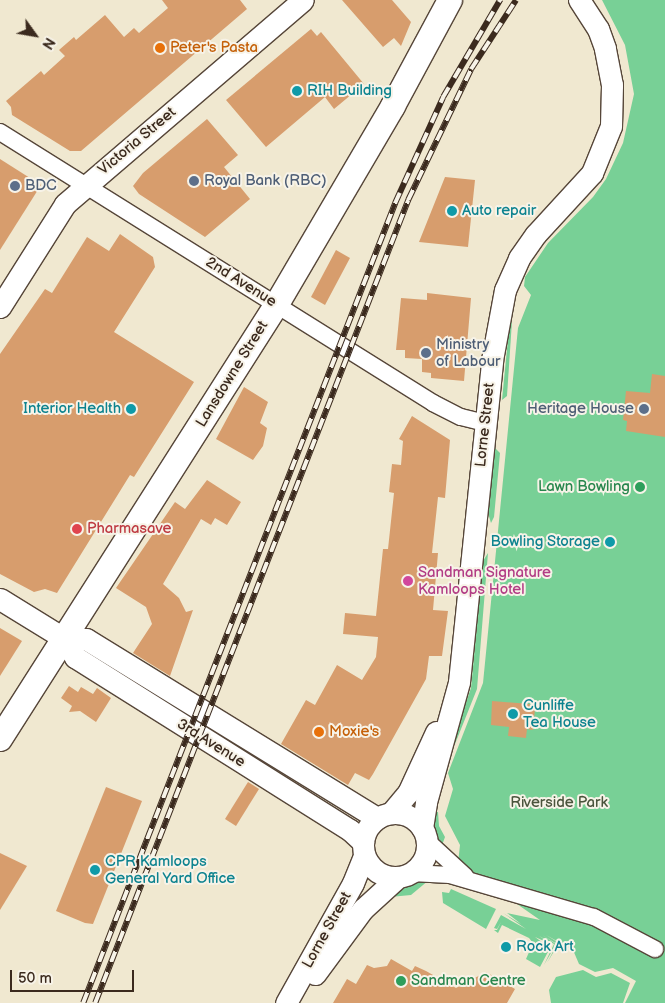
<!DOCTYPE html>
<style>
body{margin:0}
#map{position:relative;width:665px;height:1003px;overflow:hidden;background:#f0e8d0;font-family:"Balsamiq Sans",sans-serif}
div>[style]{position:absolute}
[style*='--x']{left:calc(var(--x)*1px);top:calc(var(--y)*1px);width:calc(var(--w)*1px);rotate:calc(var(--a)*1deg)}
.green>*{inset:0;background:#78d096}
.building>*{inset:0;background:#d79d6d}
.roads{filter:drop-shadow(1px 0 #564639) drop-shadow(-1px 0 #564639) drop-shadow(0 1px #564639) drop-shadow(0 -1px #564639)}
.minor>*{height:16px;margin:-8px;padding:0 8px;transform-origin:8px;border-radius:8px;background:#fff}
.tertiary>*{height:21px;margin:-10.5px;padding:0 10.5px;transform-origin:10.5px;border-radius:10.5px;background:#fff}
.tertiary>.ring{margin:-10.5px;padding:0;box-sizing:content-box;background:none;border:21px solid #fff;border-radius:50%}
.secondary>*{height:24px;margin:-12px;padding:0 12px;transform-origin:12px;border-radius:12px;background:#fff}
.rail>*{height:5.5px;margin-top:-2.75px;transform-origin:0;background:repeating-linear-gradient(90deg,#f7f3e8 0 11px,#3b2a1e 0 22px);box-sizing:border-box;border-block:1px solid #3b2a1e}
.dots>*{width:14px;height:14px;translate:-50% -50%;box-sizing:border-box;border:2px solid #f7f3e8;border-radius:50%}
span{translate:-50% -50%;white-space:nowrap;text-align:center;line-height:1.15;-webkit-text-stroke:4px #f7f3e8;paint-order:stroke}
.food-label{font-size:15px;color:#c56008}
.left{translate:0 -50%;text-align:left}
.culture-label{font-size:15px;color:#0d838f}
.right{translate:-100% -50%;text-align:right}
.street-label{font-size:15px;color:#3b2a1e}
.service-label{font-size:15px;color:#4e5e75}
.leisure-label{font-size:15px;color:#27864d}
.health-label{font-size:15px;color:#be3a42}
.hotel-label{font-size:15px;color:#b23c85}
.park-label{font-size:15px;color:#4a543c}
.north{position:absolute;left:10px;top:10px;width:50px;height:50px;-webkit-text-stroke:4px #f7f3e8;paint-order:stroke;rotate:122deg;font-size:14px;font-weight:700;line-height:20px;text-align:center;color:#3b2a1e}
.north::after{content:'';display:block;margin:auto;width:18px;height:22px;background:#3b2a1e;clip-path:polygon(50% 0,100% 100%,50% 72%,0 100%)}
.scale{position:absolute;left:10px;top:970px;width:124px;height:22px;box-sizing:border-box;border:2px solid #3b2a1e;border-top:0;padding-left:6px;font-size:15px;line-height:18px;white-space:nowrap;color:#3b2a1e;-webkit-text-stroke:4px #f7f3e8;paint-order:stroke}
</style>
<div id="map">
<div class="green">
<div style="clip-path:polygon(602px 0,665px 0,665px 1003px,625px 1003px,636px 981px,613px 968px,595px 972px,579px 964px,573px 950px,546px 935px,559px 943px,547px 963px,557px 944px,542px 935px,556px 944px,544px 965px,554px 944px,539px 936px,553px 945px,535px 937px,550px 948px,540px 967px,526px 959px,533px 943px,529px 938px,502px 925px,498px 933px,494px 930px,497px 930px,501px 922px,497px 929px,494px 928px,501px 915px,526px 929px,503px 913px,521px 924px,507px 913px,540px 920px,458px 863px,460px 845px,445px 816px,453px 789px,448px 773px,483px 683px,518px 328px,531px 295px,524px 286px,525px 277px,548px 243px,593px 197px,606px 179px,623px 143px,634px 94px,625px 45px)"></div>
<div style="clip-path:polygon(512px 321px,507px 396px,502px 400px,509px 329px)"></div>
<div style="clip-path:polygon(494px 447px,500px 453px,494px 517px,491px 523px,488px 513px)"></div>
<div style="clip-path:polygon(488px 553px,477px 689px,455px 744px,452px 743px,471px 688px,483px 561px)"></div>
<div style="clip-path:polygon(431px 811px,438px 812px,439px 826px,445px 837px,441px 848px,432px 830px)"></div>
<div style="clip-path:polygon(429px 880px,411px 895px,390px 897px,399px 887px)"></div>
<div style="clip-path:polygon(451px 889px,496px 909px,486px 929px,443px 903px,442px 892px,449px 893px)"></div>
<div style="clip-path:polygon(583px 970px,596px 977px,611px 973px,630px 983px,623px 1003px,551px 1003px,549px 990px,556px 977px)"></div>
</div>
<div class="building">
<div style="clip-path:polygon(162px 0,240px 0,247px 9px,81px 151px,70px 151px,12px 115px,11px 107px,6px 101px,41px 71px,44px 75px,65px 56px,59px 50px,74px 37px,76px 40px,105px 15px,124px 37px,134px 28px,139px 33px,168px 8px)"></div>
<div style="clip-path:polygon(342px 0,392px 0,411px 22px,401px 46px,394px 38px,383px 47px)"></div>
<div style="clip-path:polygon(311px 29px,317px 36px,321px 32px,364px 84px,334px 109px,325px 97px,266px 147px,226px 100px)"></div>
<div style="clip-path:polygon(207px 119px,238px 155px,224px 167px,250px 199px,205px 237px,139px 194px,133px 186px,143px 173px)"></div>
<div style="clip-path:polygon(0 159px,41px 185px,0 250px)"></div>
<div style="clip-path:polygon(445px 177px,475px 180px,468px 247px,419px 242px)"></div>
<div style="clip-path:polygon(120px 234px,153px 257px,155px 267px,114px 332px,194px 382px,134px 477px,130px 475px,57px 593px,45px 589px,34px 592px,0 574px,0 354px,45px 289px,52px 293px,87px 237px,109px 251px)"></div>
<div style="clip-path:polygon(336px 250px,350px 258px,325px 305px,311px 297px)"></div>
<div style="clip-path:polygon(427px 293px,471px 298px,464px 381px,431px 378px,431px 373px,422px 372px,422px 359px,405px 358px,405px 350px,396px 350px,401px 298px,427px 300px)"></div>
<div style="clip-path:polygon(652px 374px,665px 376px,665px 437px,626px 431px,627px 421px,623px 420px,626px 391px,650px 393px)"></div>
<div style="clip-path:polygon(244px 387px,268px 402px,260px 423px,267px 428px,263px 446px,253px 460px,216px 439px)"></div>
<div style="clip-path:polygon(412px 416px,450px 440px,445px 498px,438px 497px,432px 553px,438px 553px,433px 610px,448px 611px,442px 656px,429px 656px,426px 679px,373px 774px,369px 780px,355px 773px,348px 785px,281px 744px,306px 700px,315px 705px,337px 665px,362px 680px,376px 657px,378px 637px,343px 634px,345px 613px,376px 616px,383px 549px,388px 549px,394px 493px,389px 492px,392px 464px,401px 465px,403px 441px,399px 439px)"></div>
<div style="clip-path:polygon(207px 480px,241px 502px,227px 525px,215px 518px,211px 525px,201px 519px,163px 584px,179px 598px,186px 612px,193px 610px,170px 676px,133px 653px,152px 624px,146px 607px,116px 588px,175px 502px,185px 509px)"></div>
<div style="clip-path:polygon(0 628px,22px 641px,0 676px)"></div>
<div style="clip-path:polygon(69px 686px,78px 692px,81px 687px,93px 694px,97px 688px,111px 698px,96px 722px,80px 711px,69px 712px,72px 706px,61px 698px)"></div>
<div style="clip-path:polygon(492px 701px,530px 704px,529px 709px,535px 709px,533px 730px,527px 729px,526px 738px,508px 736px,509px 727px,491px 725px)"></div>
<div style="clip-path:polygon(248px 782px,259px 789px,236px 826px,225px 819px)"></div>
<div style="clip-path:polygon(106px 787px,142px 801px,93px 924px,85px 923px,56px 911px)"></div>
<div style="clip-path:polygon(0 853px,27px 866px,0 910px)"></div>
<div style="clip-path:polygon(391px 959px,412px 971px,415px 966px,426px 971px,456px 988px,486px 972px,515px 989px,507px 1003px,333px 1003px,347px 979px,356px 984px,367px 965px,374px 968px,387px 966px)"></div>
</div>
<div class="roads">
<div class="minor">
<div style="--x:0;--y:132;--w:511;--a:32.04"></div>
<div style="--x:433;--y:403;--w:31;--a:27"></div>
<div style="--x:461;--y:417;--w:25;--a:14"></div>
<div style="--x:427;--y:841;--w:52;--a:42.6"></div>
<div style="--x:411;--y:873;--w:39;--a:3"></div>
<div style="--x:450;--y:875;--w:150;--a:16.3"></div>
<div style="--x:594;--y:917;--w:69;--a:27.7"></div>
</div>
<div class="tertiary">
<div style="--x:0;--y:307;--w:122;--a:-57.7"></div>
<div style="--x:65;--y:204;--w:313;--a:-40.6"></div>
<div style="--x:0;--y:599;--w:76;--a:31.6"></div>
<div style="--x:65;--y:639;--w:21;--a:61"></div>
<div style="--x:75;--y:657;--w:325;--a:32.2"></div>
<div style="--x:350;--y:830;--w:18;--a:43"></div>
<div style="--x:65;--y:639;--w:21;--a:0"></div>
<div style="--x:86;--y:639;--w:342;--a:31.6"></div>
<div class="ring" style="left:363px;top:813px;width:43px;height:43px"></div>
<div style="--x:391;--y:813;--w:26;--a:-50"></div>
<div style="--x:408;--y:793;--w:67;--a:-65.3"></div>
<div style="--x:422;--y:828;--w:26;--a:-81"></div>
<div style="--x:426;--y:802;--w:124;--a:-74.6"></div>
<div style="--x:459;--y:682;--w:324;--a:-84.1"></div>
<div style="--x:492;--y:360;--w:71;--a:-79.5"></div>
<div style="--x:505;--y:290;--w:35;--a:-66"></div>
<div style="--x:519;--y:258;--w:29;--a:-55"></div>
<div style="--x:536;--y:234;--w:83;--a:-47.4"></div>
<div style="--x:592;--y:173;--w:51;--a:-68"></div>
<div style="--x:611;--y:126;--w:41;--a:-88.6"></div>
<div style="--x:612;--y:85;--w:38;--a:-101"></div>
<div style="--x:605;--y:48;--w:20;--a:-110"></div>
<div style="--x:598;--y:29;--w:35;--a:-123"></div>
<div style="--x:315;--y:974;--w:81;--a:-53.6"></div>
<div style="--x:363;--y:909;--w:46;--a:-42.4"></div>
<div style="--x:286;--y:1003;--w:137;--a:-60.8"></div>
<div style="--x:353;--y:883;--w:29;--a:-68"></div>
</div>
<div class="secondary">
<div style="--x:0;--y:739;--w:516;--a:-57.51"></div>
<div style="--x:277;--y:304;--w:229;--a:-59.6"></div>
<div style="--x:393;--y:106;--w:120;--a:-61.7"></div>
</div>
</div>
<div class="rail">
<div style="--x:83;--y:1003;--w:859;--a:-68.69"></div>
<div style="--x:395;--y:203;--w:116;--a:-65.6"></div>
<div style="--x:443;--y:97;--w:113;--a:-59.6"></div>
<div style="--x:95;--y:1003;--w:862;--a:-68.7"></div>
<div style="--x:408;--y:200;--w:145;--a:-64.3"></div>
<div style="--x:471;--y:69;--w:82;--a:-56.9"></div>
</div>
<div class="dots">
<div style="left:160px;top:48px;background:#e8710a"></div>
<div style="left:297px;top:91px;background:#0f9aa8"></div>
<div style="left:194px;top:181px;background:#5c6f8a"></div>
<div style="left:15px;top:186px;background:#5c6f8a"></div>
<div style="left:452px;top:211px;background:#0f9aa8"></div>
<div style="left:426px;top:353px;background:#5c6f8a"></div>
<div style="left:131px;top:409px;background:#0f9aa8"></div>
<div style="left:644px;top:409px;background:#5c6f8a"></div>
<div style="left:640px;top:487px;background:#2e9e5b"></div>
<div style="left:77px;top:529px;background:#e0444e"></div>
<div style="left:610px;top:542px;background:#0f9aa8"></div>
<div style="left:408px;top:581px;background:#d1479c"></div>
<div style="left:513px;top:714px;background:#0f9aa8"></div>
<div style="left:319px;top:732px;background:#e8710a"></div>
<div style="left:95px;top:870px;background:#0f9aa8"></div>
<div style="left:506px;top:947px;background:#0f9aa8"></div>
<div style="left:401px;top:981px;background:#2e9e5b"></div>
</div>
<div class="food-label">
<span class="left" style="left:170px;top:48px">Peter's Pasta</span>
<span class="left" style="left:329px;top:732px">Moxie's</span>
</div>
<div class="culture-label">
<span class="left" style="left:307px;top:91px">RIH Building</span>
<span class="left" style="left:462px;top:211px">Auto repair</span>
<span class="right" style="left:121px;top:409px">Interior Health</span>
<span class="right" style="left:600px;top:542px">Bowling Storage</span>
<span class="left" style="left:523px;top:714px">Cunliffe<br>Tea House</span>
<span class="left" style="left:105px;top:870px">CPR Kamloops<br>General Yard Office</span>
<span class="left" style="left:516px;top:947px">Rock Art</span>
</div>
<div class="street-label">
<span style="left:137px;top:141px;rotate:-40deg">Victoria Street</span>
<span style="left:241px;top:282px;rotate:32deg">2nd Avenue</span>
<span style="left:232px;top:374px;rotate:-58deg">Lansdowne Street</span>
<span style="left:485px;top:425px;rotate:-84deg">Lorne Street</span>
<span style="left:211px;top:743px;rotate:32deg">3rd Avenue</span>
<span style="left:327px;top:930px;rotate:-61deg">Lorne Street</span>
</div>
<div class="service-label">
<span class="left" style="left:204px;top:181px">Royal Bank (RBC)</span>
<span class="left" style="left:25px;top:186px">BDC</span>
<span class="left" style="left:436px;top:353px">Ministry<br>of Labour</span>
<span class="right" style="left:634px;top:409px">Heritage House</span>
</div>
<div class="leisure-label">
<span class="right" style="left:630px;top:487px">Lawn Bowling</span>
<span class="left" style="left:411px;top:981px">Sandman Centre</span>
</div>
<div class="health-label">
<span class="left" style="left:87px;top:529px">Pharmasave</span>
</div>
<div class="hotel-label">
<span class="left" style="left:418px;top:581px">Sandman Signature<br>Kamloops Hotel</span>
</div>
<div class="park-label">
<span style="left:559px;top:803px">Riverside Park</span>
</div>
<div class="north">N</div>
<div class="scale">50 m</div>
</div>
